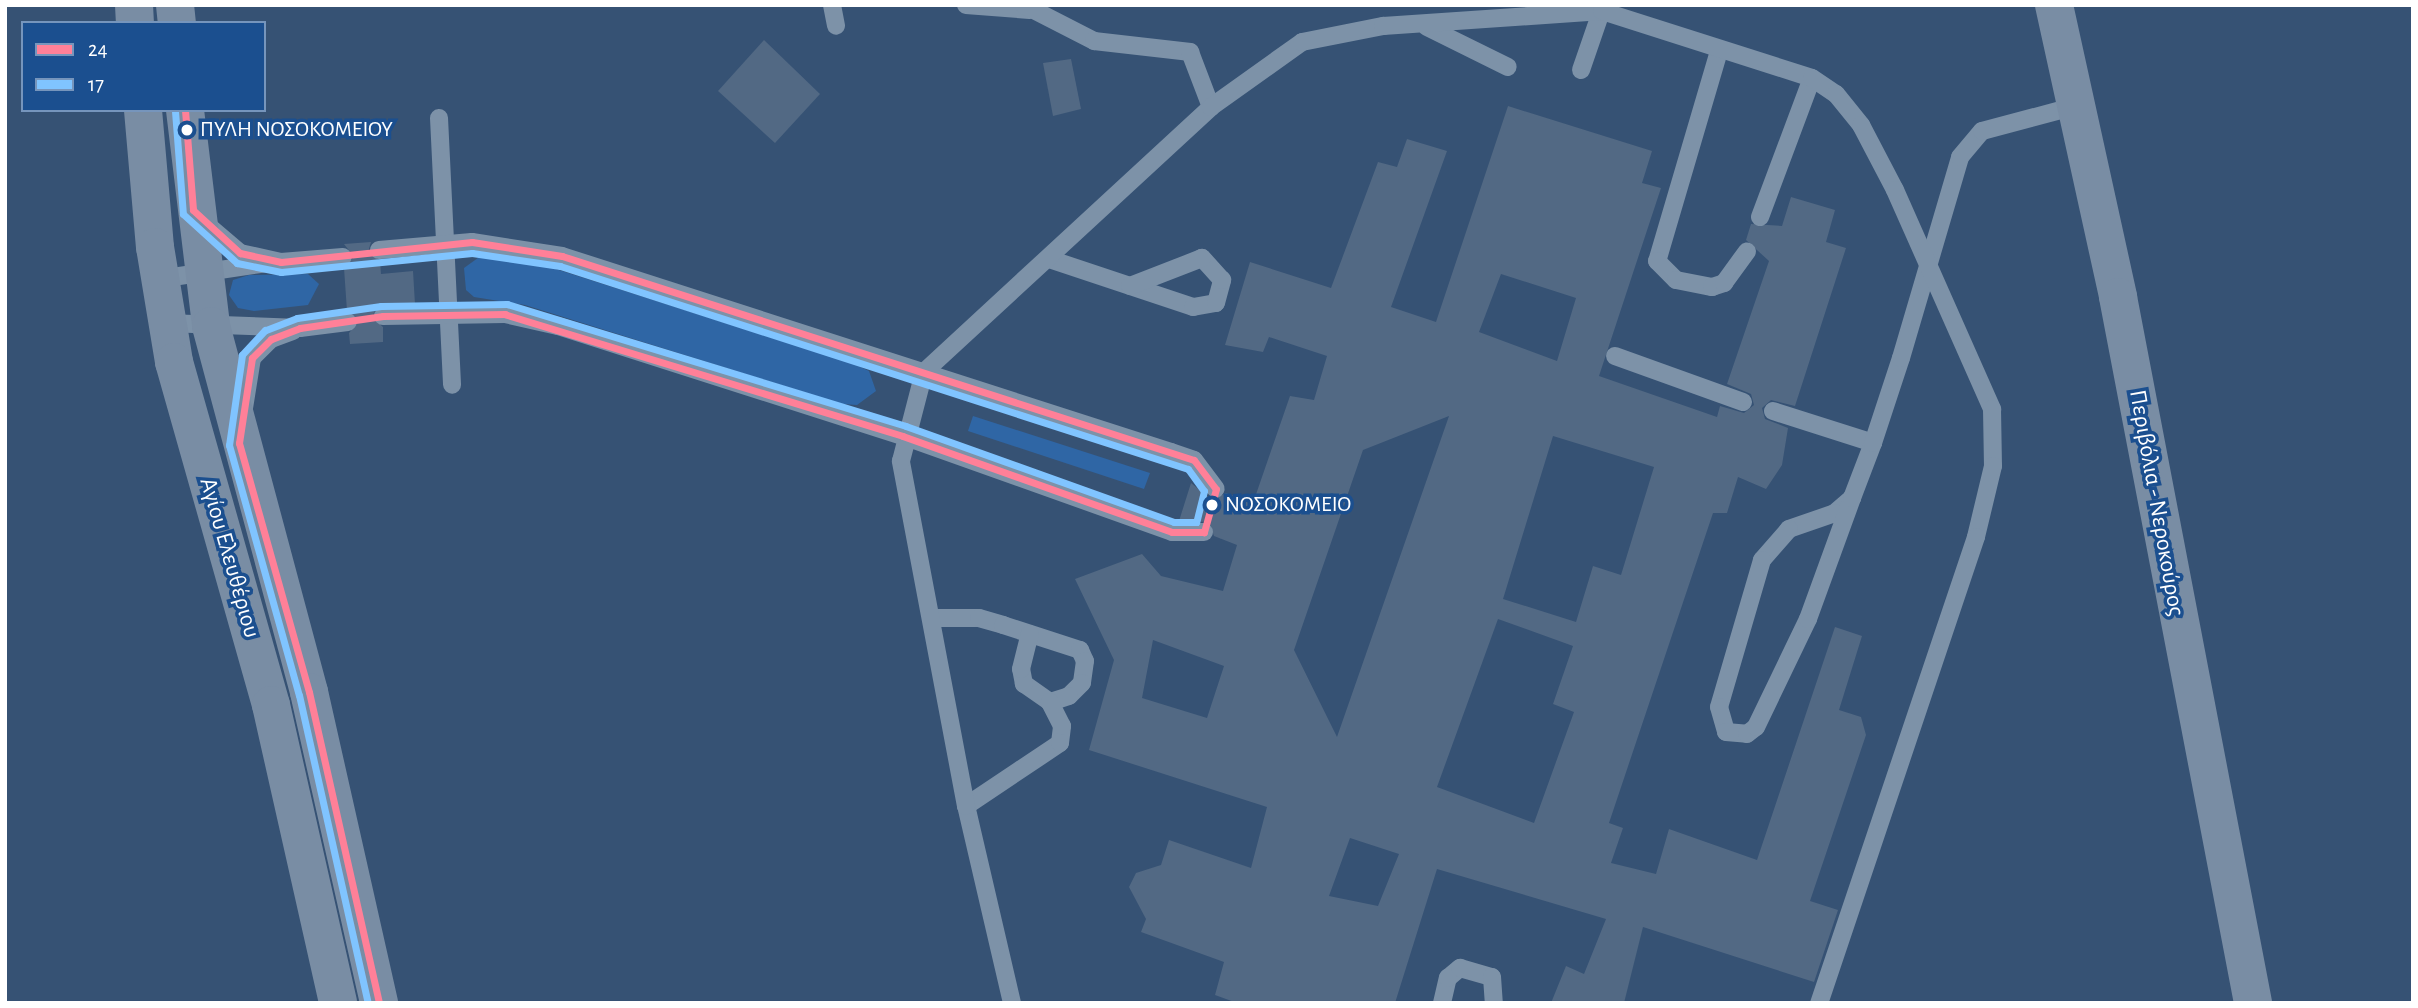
<!DOCTYPE html>
<meta charset="utf-8">
<style>
body{margin:0}
#map{position:relative;width:2418px;height:1008px;overflow:hidden;background:#365274;font-family:"Alegreya Sans",sans-serif}
div>[style]{position:absolute}
[style*='--x']{left:calc(var(--x)*1px);top:calc(var(--y)*1px);width:calc(var(--w)*1px);rotate:calc(var(--a)*1deg)}
.green>*{inset:0;background:#2f66a5}
.building>*{inset:0;background:#526984}
.lane>*{height:18px;margin:-9px;padding:0 9px;transform-origin:9px;border-radius:9px;background:#7d92a8}
.secondary>*{height:38px;margin:-19px;padding:0 19px;transform-origin:19px;border-radius:19px;background:#798da4}
.bus-1>*{height:7px;margin:-3.5px;padding:0 3.5px;transform-origin:3.5px;border-radius:3.5px;background:#ff8098}
.bus-2>*{height:7px;margin:-3.5px;padding:0 3.5px;transform-origin:3.5px;border-radius:3.5px;background:#80c4ff}
.dots>*{width:19px;height:19px;translate:-50% -50%;box-sizing:border-box;border:4px solid #1b4f8f;border-radius:50%}
span{translate:-50% -50%;white-space:nowrap;text-align:center;line-height:1.15;-webkit-text-stroke:7px #1b4f8f;paint-order:stroke}
.bus-label{font-size:22px;color:#fff}
.left{translate:0 -50%;text-align:left}
.street-label{font-size:24px;color:#fff}
.frame{position:absolute;inset:0;border:7px solid #fff;pointer-events:none}
.legend{position:absolute;left:21px;top:21px;width:245px;height:91px;box-sizing:border-box;background:#1b4f8f;border:2px solid #7695bc;margin:0;padding:9px 12px;list-style:none;font-size:21px;color:#fff}
.legend li{display:flex;align-items:center;gap:14px;height:35px}
.legend b{width:35px;border:2px solid #7695bc}
</style>
<div id="map">
<div class="green">
<div style="clip-path:polygon(482px 255px,540px 264px,854px 364px,869px 371px,876px 391px,857px 405px,842px 404px,525px 305px,474px 297px,466px 290px,464px 268px)"></div>
<div style="clip-path:polygon(308px 274px,319px 284px,308px 305px,254px 311px,238px 308px,229px 295px,233px 280px,249px 275px)"></div>
<div style="clip-path:polygon(973px 416px,1150px 473px,1144px 489px,968px 431px)"></div>
</div>
<div class="building">
<div style="clip-path:polygon(764px 40px,820px 94px,775px 143px,718px 91px)"></div>
<div style="clip-path:polygon(1071px 59px,1081px 109px,1053px 116px,1043px 63px)"></div>
<div style="clip-path:polygon(evenodd,1508px 106px,1652px 151px,1642px 183px,1661px 188px,1599px 376px,1717px 417px,1720px 406px,1744px 413px,1754px 405px,1751px 394px,1727px 384px,1769px 261px,1746px 240px,1751px 224px,1782px 226px,1791px 197px,1835px 210px,1826px 242px,1846px 248px,1795px 406px,1771px 400px,1762px 408px,1765px 419px,1788px 428px,1782px 465px,1766px 489px,1738px 477px,1727px 513px,1713px 513px,1609px 823px,1623px 828px,1611px 863px,1656px 874px,1669px 829px,1757px 860px,1835px 627px,1862px 636px,1839px 710px,1861px 717px,1866px 735px,1810px 901px,1838px 910px,1814px 982px,1643px 927px,1624px 1003px,1551px 1003px,1566px 966px,1584px 974px,1606px 919px,1437px 869px,1395px 1003px,1237px 1003px,1215px 995px,1224px 962px,1141px 932px,1146px 919px,1129px 887px,1136px 873px,1161px 865px,1169px 840px,1251px 868px,1267px 807px,1089px 750px,1114px 660px,1075px 579px,1142px 554px,1161px 576px,1223px 591px,1237px 545px,1214px 536px,1209px 522px,1179px 521px,1191px 483px,1212px 500px,1226px 493px,1253px 503px,1290px 396px,1314px 400px,1327px 356px,1269px 337px,1263px 352px,1225px 345px,1250px 262px,1331px 288px,1378px 162px,1397px 167px,1407px 139px,1447px 151px,1391px 307px,1436px 322px,1508px 106px,1501px 274px,1576px 298px,1557px 361px,1479px 332px,1501px 274px,1508px 106px,1449px 416px,1337px 737px,1294px 650px,1363px 450px,1449px 416px,1508px 106px,1553px 436px,1654px 467px,1621px 575px,1593px 566px,1576px 622px,1503px 599px,1553px 436px,1508px 106px,1498px 619px,1573px 646px,1553px 704px,1574px 712px,1534px 823px,1437px 787px,1498px 619px,1508px 106px,1153px 640px,1224px 666px,1207px 718px,1142px 698px,1153px 640px,1508px 106px,1350px 838px,1399px 854px,1378px 906px,1329px 896px,1350px 838px)"></div>
<div style="clip-path:polygon(371px 242px,368px 252px,380px 261px,381px 274px,413px 271px,415px 304px,377px 307px,372px 317px,383px 327px,383px 342px,350px 344px,349px 333px,359px 321px,347px 311px,344px 268px,354px 257px,344px 244px)"></div>
</div>
<div class="lane">
<div style="--x:832;--y:5;--w:21;--a:79"></div>
<div style="--x:966;--y:5;--w:64;--a:4.5"></div>
<div style="--x:1024;--y:5;--w:79;--a:27.2"></div>
<div style="--x:1094;--y:41;--w:97;--a:6.5"></div>
<div style="--x:1190;--y:52;--w:59;--a:69.1"></div>
<div style="--x:1427;--y:27;--w:90;--a:26.3"></div>
<div style="--x:1719;--y:51;--w:219;--a:106.4"></div>
<div style="--x:1657;--y:261;--w:27;--a:45"></div>
<div style="--x:1676;--y:280;--w:37;--a:11"></div>
<div style="--x:1712;--y:287;--w:13;--a:-18"></div>
<div style="--x:1724;--y:283;--w:39;--a:-54"></div>
<div style="--x:1581;--y:70;--w:61;--a:-71"></div>
<div style="--x:439;--y:118;--w:267;--a:87.2"></div>
<div style="--x:1760;--y:217;--w:148;--a:-69.5"></div>
<div style="--x:205;--y:223;--w:46;--a:40.6"></div>
<div style="--x:240;--y:253;--w:42;--a:12.4"></div>
<div style="--x:281;--y:262;--w:62;--a:-4.6"></div>
<div style="--x:379;--y:250;--w:93;--a:-4.9"></div>
<div style="--x:472;--y:242;--w:91;--a:8.8"></div>
<div style="--x:562;--y:256;--w:640;--a:17.84"></div>
<div style="--x:1171;--y:452;--w:24;--a:19"></div>
<div style="--x:1194;--y:460;--w:36;--a:53"></div>
<div style="--x:1049;--y:259;--w:152;--a:18.4"></div>
<div style="--x:1193;--y:307;--w:23;--a:-10"></div>
<div style="--x:1216;--y:303;--w:24;--a:-75"></div>
<div style="--x:1222;--y:280;--w:30;--a:-132"></div>
<div style="--x:1202;--y:258;--w:77;--a:158.7"></div>
<div style="--x:159;--y:279;--w:109;--a:-8.4"></div>
<div style="--x:383;--y:316;--w:122;--a:-0.9"></div>
<div style="--x:505;--y:314;--w:54;--a:12.8"></div>
<div style="--x:558;--y:326;--w:362;--a:17.7"></div>
<div style="--x:903;--y:436;--w:286;--a:19.6"></div>
<div style="--x:1172;--y:532;--w:32;--a:0"></div>
<div style="--x:166;--y:323;--w:134;--a:2.1"></div>
<div style="--x:300;--y:328;--w:48;--a:-7.1"></div>
<div style="--x:1615;--y:356;--w:136;--a:19.8"></div>
<div style="--x:244;--y:408;--w:51;--a:-80.9"></div>
<div style="--x:252;--y:358;--w:27;--a:-45"></div>
<div style="--x:271;--y:339;--w:23;--a:-20"></div>
<div style="--x:1773;--y:411;--w:105;--a:17.7"></div>
<div style="--x:1852;--y:498;--w:23;--a:139"></div>
<div style="--x:1835;--y:513;--w:49;--a:160.8"></div>
<div style="--x:1789;--y:529;--w:41;--a:131.1"></div>
<div style="--x:1762;--y:560;--w:153;--a:106.3"></div>
<div style="--x:1719;--y:707;--w:26;--a:74"></div>
<div style="--x:1726;--y:732;--w:21;--a:5"></div>
<div style="--x:1747;--y:734;--w:11;--a:-38"></div>
<div style="--x:1756;--y:727;--w:120;--a:-64.3"></div>
<div style="--x:1808;--y:619;--w:129;--a:-70"></div>
<div style="--x:1852;--y:498;--w:59;--a:-69.1"></div>
<div style="--x:1873;--y:443;--w:89;--a:-71.8"></div>
<div style="--x:1901;--y:358;--w:209;--a:-73.6"></div>
<div style="--x:1960;--y:157;--w:34;--a:-50"></div>
<div style="--x:1982;--y:131;--w:97;--a:-14.9"></div>
<div style="--x:933;--y:618;--w:46;--a:0"></div>
<div style="--x:979;--y:618;--w:25;--a:16"></div>
<div style="--x:1003;--y:625;--w:81;--a:18"></div>
<div style="--x:1080;--y:650;--w:12;--a:66"></div>
<div style="--x:1085;--y:661;--w:22;--a:98"></div>
<div style="--x:1082;--y:683;--w:18;--a:135"></div>
<div style="--x:1069;--y:696;--w:20;--a:162"></div>
<div style="--x:1050;--y:702;--w:32;--a:-145"></div>
<div style="--x:1024;--y:684;--w:15;--a:-101"></div>
<div style="--x:1021;--y:669;--w:36;--a:-76"></div>
<div style="--x:966;--y:806;--w:113;--a:-33.8"></div>
<div style="--x:1060;--y:743;--w:17;--a:-83"></div>
<div style="--x:1062;--y:726;--w:27;--a:-117"></div>
<div style="--x:1012;--y:1003;--w:202;--a:-103.1"></div>
<div style="--x:966;--y:806;--w:351;--a:-100.7"></div>
<div style="--x:901;--y:461;--w:92;--a:-75.5"></div>
<div style="--x:924;--y:372;--w:391;--a:-42.7"></div>
<div style="--x:1211;--y:107;--w:112;--a:-35.5"></div>
<div style="--x:1302;--y:42;--w:83;--a:-11.2"></div>
<div style="--x:1383;--y:26;--w:220;--a:-3.9"></div>
<div style="--x:1602;--y:11;--w:220;--a:17.7"></div>
<div style="--x:1812;--y:78;--w:29;--a:34"></div>
<div style="--x:1836;--y:94;--w:40;--a:51"></div>
<div style="--x:1861;--y:125;--w:73;--a:62.4"></div>
<div style="--x:1895;--y:190;--w:240;--a:66.1"></div>
<div style="--x:1992;--y:409;--w:57;--a:89"></div>
<div style="--x:1993;--y:466;--w:73;--a:103.5"></div>
<div style="--x:1976;--y:537;--w:492;--a:108.6"></div>
<div style="--x:1442;--y:1003;--w:26;--a:-77"></div>
<div style="--x:1448;--y:978;--w:16;--a:-40"></div>
<div style="--x:1460;--y:968;--w:33;--a:16"></div>
<div style="--x:1492;--y:977;--w:26;--a:86"></div>
</div>
<div class="secondary">
<div style="--x:134;--y:5;--w:18;--a:87"></div>
<div style="--x:175;--y:5;--w:18;--a:84"></div>
<div style="--x:2054;--y:5;--w:299;--a:77.6"></div>
<div style="--x:2118;--y:297;--w:719;--a:79.17"></div>
<div style="--x:143;--y:110;--w:138;--a:85"></div>
<div style="--x:155;--y:247;--w:117;--a:80.6"></div>
<div style="--x:174;--y:362;--w:356;--a:74.2"></div>
<div style="--x:271;--y:705;--w:305;--a:77.3"></div>
<div style="--x:185;--y:110;--w:218;--a:83.1"></div>
<div style="--x:211;--y:326;--w:379;--a:75"></div>
<div style="--x:309;--y:692;--w:319;--a:77.3"></div>
</div>
<div class="bus-1">
<div style="--x:185;--y:110;--w:100;--a:85.4"></div>
<div style="--x:193;--y:210;--w:64;--a:42.5"></div>
<div style="--x:240;--y:253;--w:42;--a:12.4"></div>
<div style="--x:281;--y:262;--w:192;--a:-6"></div>
<div style="--x:472;--y:242;--w:91;--a:8.8"></div>
<div style="--x:562;--y:256;--w:664;--a:17.89"></div>
<div style="--x:1194;--y:460;--w:36;--a:53"></div>
<div style="--x:1216;--y:489;--w:45;--a:105.6"></div>
<div style="--x:1204;--y:532;--w:32;--a:180"></div>
<div style="--x:1172;--y:532;--w:286;--a:-160.4"></div>
<div style="--x:903;--y:436;--w:416;--a:-163"></div>
<div style="--x:505;--y:314;--w:122;--a:179.1"></div>
<div style="--x:383;--y:316;--w:84;--a:171.8"></div>
<div style="--x:300;--y:328;--w:31;--a:159"></div>
<div style="--x:271;--y:339;--w:27;--a:135"></div>
<div style="--x:252;--y:358;--w:86;--a:98.7"></div>
<div style="--x:239;--y:443;--w:259;--a:74.3"></div>
<div style="--x:309;--y:692;--w:319;--a:77.3"></div>
</div>
<div class="bus-2">
<div style="--x:175;--y:111;--w:103;--a:85.6"></div>
<div style="--x:183;--y:214;--w:73;--a:42.2"></div>
<div style="--x:237;--y:263;--w:45;--a:11.6"></div>
<div style="--x:281;--y:272;--w:192;--a:-5.7"></div>
<div style="--x:472;--y:253;--w:89;--a:8.4"></div>
<div style="--x:560;--y:266;--w:660;--a:17.91"></div>
<div style="--x:1188;--y:469;--w:27;--a:54"></div>
<div style="--x:1204;--y:491;--w:32;--a:104"></div>
<div style="--x:1196;--y:522;--w:22;--a:180"></div>
<div style="--x:1174;--y:522;--w:285;--a:-160.3"></div>
<div style="--x:906;--y:426;--w:417;--a:-163"></div>
<div style="--x:507;--y:304;--w:126;--a:179.1"></div>
<div style="--x:381;--y:306;--w:85;--a:171.9"></div>
<div style="--x:297;--y:318;--w:34;--a:159"></div>
<div style="--x:265;--y:330;--w:34;--a:133"></div>
<div style="--x:242;--y:355;--w:91;--a:98.2"></div>
<div style="--x:229;--y:445;--w:260;--a:74.4"></div>
<div style="--x:299;--y:695;--w:316;--a:77.4"></div>
</div>
<div class="dots">
<div style="left:187px;top:130px;background:#fff"></div>
<div style="left:1212px;top:505px;background:#fff"></div>
</div>
<div class="bus-label">
<span class="left" style="left:200px;top:130px">ΠΥΛΗ ΝΟΣΟΚΟΜΕΙΟΥ</span>
<span class="left" style="left:1225px;top:505px">ΝΟΣΟΚΟΜΕΙΟ</span>
</div>
<div class="street-label">
<span style="left:2156px;top:503px;rotate:80deg">Περιβόλια - Νεροκούρος</span>
<span style="left:229px;top:558px;rotate:74deg">Αγίου Ελευθέριου</span>
</div>
<div class="frame"></div>
<ul class="legend">
<li><b style="height:9px;background:#ff8098"></b>24</li>
<li><b style="height:9px;background:#80c4ff"></b>17</li>
</ul>
</div>
